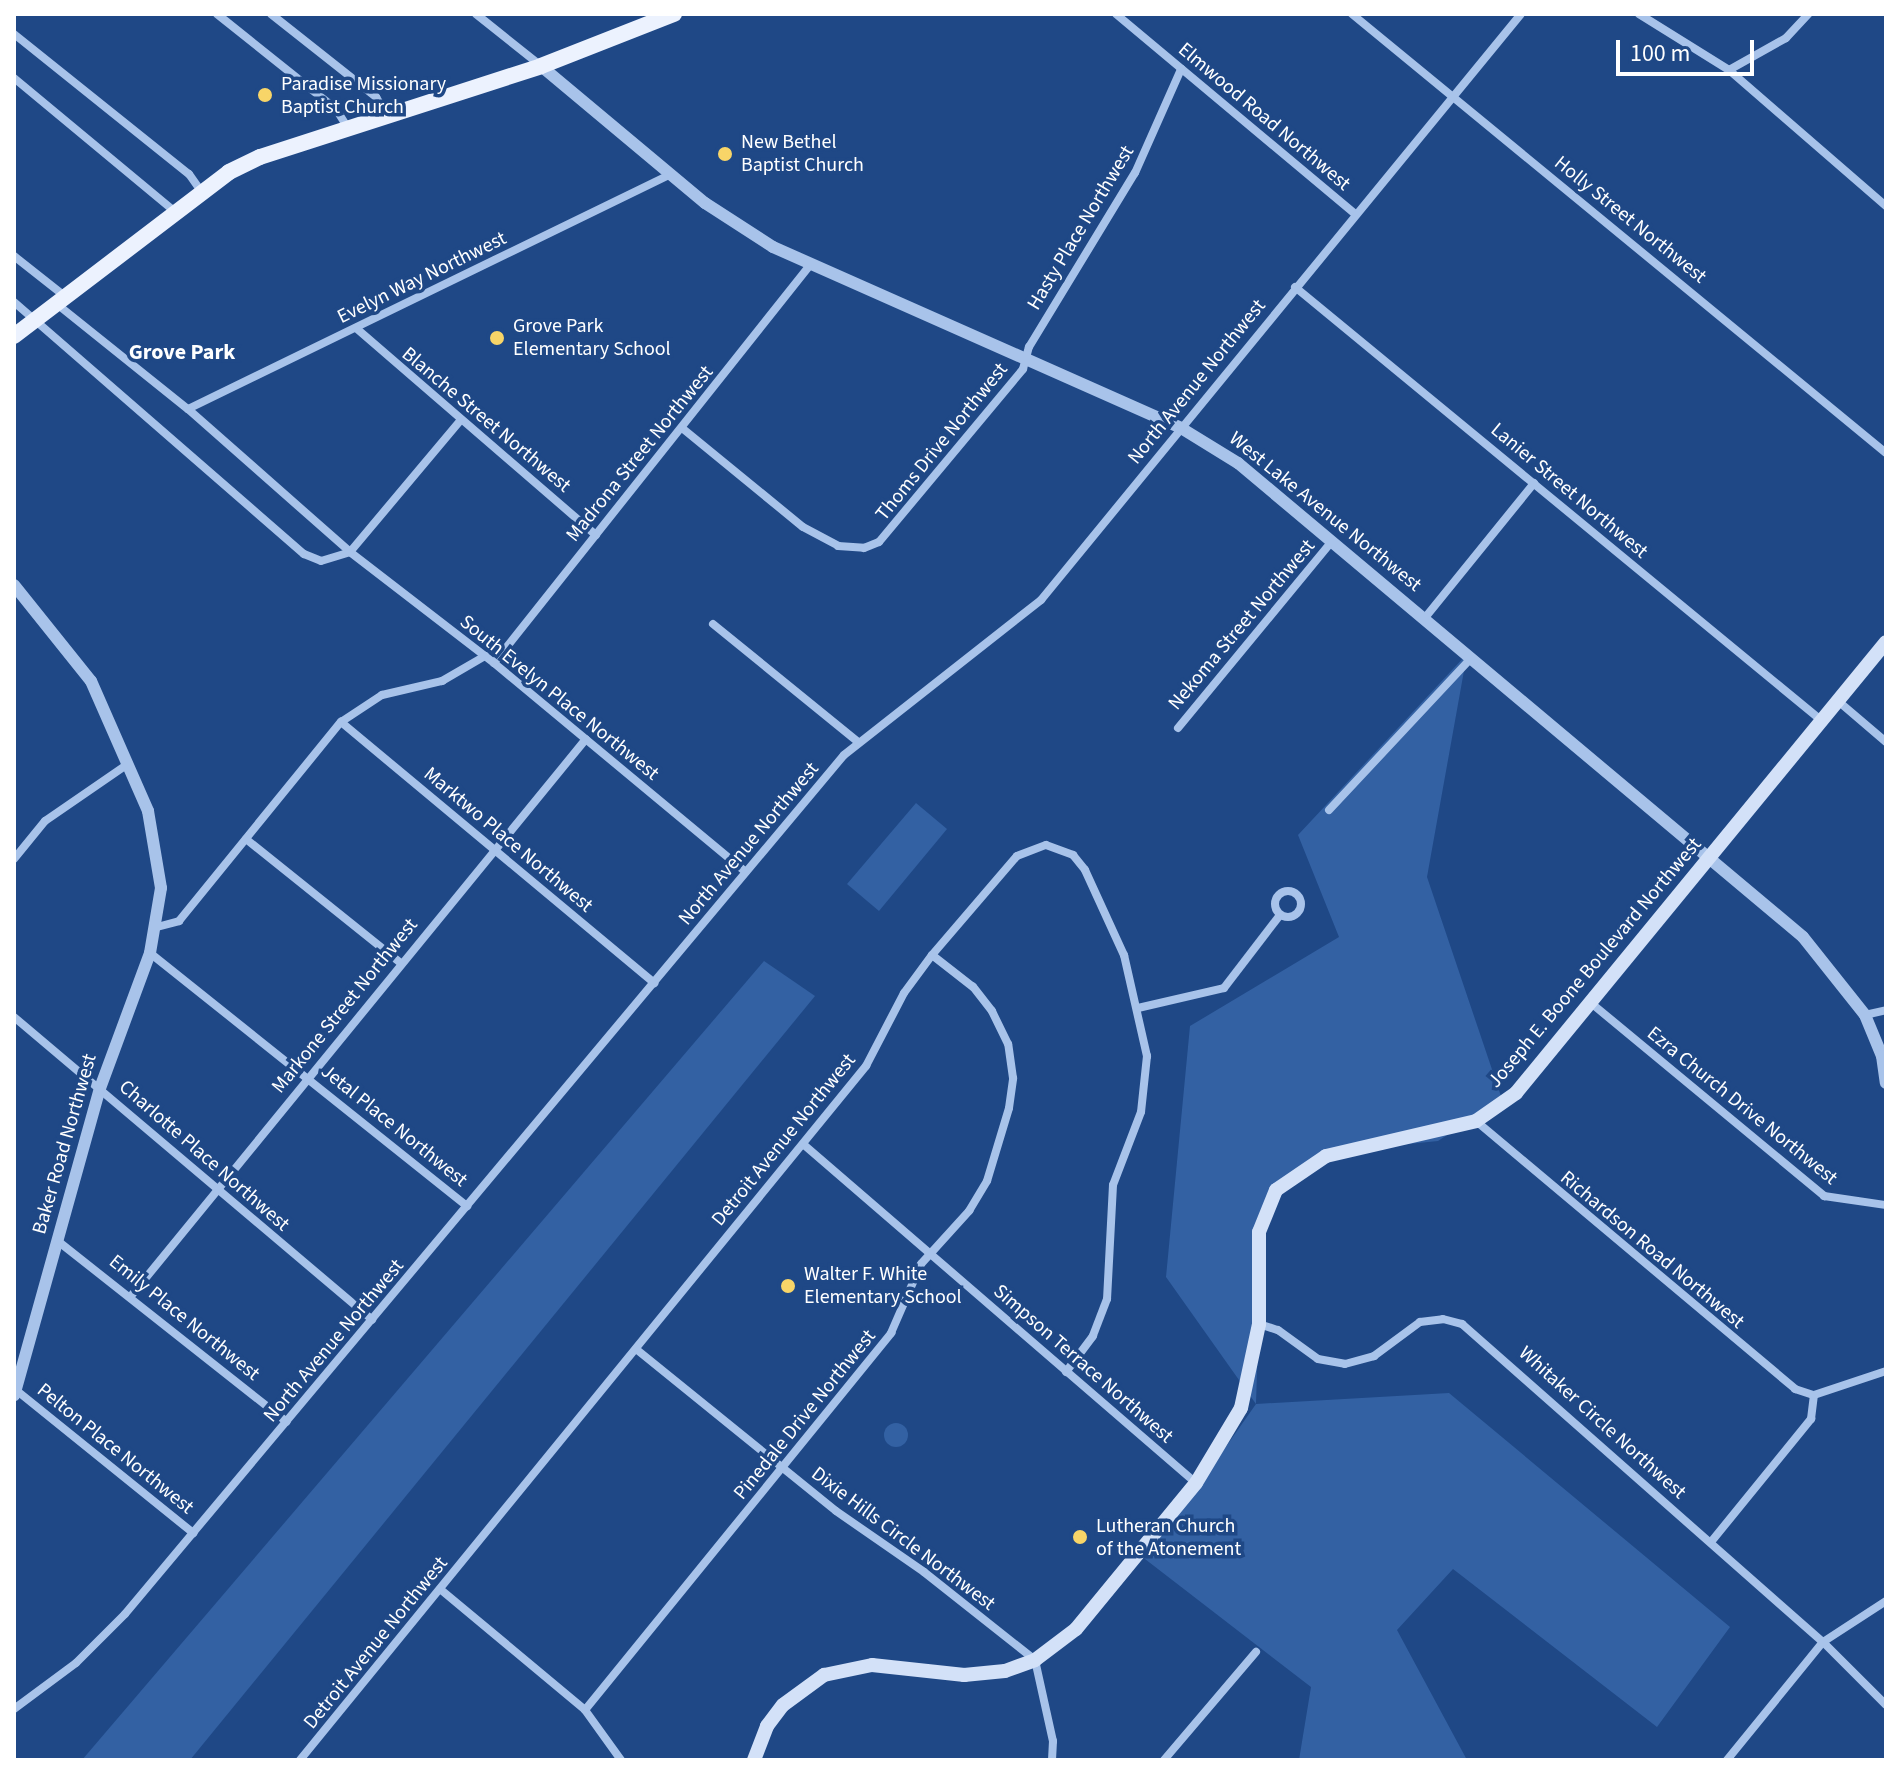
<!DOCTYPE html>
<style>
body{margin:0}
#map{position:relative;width:1900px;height:1774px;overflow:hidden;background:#1f4886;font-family:"Source Sans 3",sans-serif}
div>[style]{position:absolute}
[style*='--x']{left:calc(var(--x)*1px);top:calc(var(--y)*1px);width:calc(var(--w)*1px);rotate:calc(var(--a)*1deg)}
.green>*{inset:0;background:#3361a3}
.round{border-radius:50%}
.minor>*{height:8px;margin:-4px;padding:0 4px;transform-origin:4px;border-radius:4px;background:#a8c3ea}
.minor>.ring{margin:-4px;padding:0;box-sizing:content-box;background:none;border:8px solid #a8c3ea;border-radius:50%}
.tertiary>*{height:12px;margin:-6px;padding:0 6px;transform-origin:6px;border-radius:6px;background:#a8c3ea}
.secondary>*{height:14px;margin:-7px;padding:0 7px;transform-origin:7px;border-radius:7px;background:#d3e1f8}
.primary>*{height:16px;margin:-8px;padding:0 8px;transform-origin:8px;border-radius:8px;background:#ecf2fe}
.dots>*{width:22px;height:22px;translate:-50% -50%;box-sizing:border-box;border:4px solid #1f4886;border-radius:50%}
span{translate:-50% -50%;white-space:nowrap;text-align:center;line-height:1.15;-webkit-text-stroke:7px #1f4886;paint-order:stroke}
.poi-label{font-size:20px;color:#fff}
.left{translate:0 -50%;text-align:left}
.street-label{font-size:20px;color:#fff}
.neighbourhood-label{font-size:22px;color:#fff;font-weight:700}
.frame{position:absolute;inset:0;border:16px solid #fff;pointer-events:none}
.scale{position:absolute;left:1616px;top:40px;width:138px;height:36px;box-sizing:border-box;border:4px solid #fff;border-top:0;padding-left:10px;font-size:24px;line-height:28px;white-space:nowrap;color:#fff;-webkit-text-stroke:6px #1f4886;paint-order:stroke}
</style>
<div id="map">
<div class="green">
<div style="clip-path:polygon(1467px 654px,1427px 877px,1502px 1099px,1438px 1141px,1320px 1153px,1273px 1192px,1261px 1245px,1256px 1404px,1449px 1393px,1730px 1627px,1657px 1727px,1453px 1569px,1397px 1630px,1467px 1760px,1299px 1760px,1311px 1687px,1132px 1549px,1218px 1458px,1256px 1404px,1166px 1277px,1190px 1026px,1339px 937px,1298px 835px)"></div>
<div style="clip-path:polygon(916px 803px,947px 829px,879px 911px,847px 884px)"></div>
<div style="clip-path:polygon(764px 961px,815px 996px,190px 1760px,82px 1760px)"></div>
<div class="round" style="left:884px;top:1423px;width:24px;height:24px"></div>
</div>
<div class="minor">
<div style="--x:217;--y:14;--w:152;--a:38.6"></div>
<div style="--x:336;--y:109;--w:22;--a:58"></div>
<div style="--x:271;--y:14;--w:134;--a:38.3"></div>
<div style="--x:376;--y:97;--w:21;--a:59"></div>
<div style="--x:476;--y:14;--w:82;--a:38.6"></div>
<div style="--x:1116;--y:14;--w:312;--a:39.9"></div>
<div style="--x:1352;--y:14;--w:691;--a:39.42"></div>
<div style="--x:1639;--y:14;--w:106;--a:31.9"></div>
<div style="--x:1729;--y:70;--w:208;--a:40.9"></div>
<div style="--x:14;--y:34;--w:224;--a:38.7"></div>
<div style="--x:189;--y:174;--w:19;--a:55"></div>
<div style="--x:1729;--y:70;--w:65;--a:-29.3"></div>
<div style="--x:1786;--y:38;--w:33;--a:-47"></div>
<div style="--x:14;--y:78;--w:207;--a:39.7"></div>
<div style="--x:14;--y:256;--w:68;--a:38.4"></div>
<div style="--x:1295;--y:287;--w:683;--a:39.47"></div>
<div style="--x:14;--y:302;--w:384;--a:41"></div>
<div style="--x:304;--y:554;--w:18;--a:22"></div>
<div style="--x:321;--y:561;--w:30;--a:-17"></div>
<div style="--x:58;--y:305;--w:166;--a:38.7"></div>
<div style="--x:188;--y:409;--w:216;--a:41.4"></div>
<div style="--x:350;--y:552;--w:182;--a:37.6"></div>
<div style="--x:494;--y:663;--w:327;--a:39.7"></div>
<div style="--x:356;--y:328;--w:317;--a:40.8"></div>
<div style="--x:188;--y:409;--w:535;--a:-25.94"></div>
<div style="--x:682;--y:428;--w:156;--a:39.3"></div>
<div style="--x:803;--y:527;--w:40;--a:28"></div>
<div style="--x:838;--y:546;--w:26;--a:4"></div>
<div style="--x:864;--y:548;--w:16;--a:-22"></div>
<div style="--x:879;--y:542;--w:225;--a:-50.2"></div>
<div style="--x:1023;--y:369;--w:23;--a:-75"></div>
<div style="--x:1029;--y:347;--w:204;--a:-58.7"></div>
<div style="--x:1135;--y:173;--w:114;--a:-66.1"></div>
<div style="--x:350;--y:552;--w:171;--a:-50"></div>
<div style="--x:1424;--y:619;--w:175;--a:-51"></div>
<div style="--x:713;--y:624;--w:186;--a:39.1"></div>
<div style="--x:494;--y:663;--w:508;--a:-51.55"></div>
<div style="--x:1838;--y:701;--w:63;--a:40.5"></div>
<div style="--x:341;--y:722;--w:408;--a:39.8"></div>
<div style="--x:1178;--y:728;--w:242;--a:-50.5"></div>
<div style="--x:1329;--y:810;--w:208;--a:-46.9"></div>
<div style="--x:246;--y:839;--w:198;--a:38.7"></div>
<div style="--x:14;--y:859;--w:49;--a:-50.8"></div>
<div style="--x:45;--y:821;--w:101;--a:-34.5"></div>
<div class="ring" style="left:1275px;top:891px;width:18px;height:18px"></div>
<div style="--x:157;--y:927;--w:23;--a:-15"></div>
<div style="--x:179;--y:921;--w:257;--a:-50.9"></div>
<div style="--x:341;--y:722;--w:49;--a:-33.4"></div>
<div style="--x:382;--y:695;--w:62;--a:-13.1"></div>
<div style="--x:442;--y:681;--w:50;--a:-30.2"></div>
<div style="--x:150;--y:953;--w:406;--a:38.6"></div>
<div style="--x:1591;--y:1003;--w:303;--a:39.6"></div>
<div style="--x:1824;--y:1196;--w:63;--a:8.3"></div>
<div style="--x:1138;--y:1008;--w:88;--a:-13.1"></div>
<div style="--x:1224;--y:988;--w:92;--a:-52.5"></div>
<div style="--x:1865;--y:1015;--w:22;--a:-13"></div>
<div style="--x:14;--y:1017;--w:469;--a:40.2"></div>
<div style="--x:1476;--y:1121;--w:417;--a:40"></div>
<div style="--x:1795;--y:1389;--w:20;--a:18"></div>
<div style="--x:1814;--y:1395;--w:76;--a:-18.4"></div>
<div style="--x:803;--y:1144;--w:519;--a:40.78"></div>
<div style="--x:59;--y:1242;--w:290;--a:38.3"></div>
<div style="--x:131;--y:1296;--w:719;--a:-50.76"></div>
<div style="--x:1259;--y:1324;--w:20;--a:18"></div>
<div style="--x:1278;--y:1330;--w:49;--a:35.9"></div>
<div style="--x:1318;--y:1359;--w:27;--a:10"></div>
<div style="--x:1345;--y:1364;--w:30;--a:-15"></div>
<div style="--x:1374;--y:1356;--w:57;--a:-36.5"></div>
<div style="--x:1420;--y:1322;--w:23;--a:-7"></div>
<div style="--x:1443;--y:1319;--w:20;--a:15"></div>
<div style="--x:1462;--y:1324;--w:481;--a:41.4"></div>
<div style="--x:1823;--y:1642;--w:89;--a:45"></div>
<div style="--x:636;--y:1349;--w:257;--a:39"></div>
<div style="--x:836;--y:1511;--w:107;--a:34.7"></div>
<div style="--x:924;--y:1572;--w:142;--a:38.4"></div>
<div style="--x:1035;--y:1660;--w:83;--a:77.5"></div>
<div style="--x:1053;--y:1741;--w:19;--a:93"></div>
<div style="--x:16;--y:1390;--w:228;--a:38.9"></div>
<div style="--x:1711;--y:1542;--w:159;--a:-50.9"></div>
<div style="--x:1811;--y:1419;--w:24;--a:-83"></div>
<div style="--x:440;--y:1589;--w:189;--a:39.8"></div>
<div style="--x:585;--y:1710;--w:62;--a:54.2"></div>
<div style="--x:14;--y:1709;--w:77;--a:-36.6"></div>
<div style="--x:76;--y:1663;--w:69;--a:-45"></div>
<div style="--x:125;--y:1614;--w:1120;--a:-50.07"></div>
<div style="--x:844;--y:755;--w:251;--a:-38.2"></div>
<div style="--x:1041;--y:600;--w:757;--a:-50.68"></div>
<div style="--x:585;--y:1710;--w:486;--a:-50.9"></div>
<div style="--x:891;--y:1333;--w:75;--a:-66.5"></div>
<div style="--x:921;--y:1264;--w:72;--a:-47.8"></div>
<div style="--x:969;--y:1211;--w:35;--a:-59"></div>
<div style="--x:987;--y:1181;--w:76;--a:-73.2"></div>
<div style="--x:1009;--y:1108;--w:30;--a:-82"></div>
<div style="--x:1013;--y:1078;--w:34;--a:-98"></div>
<div style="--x:1008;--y:1044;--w:37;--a:-116"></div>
<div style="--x:992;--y:1011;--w:31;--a:-128"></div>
<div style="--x:973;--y:987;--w:52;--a:-142"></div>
<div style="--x:300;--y:1760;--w:896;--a:-50.8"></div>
<div style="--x:866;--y:1066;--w:82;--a:-62.5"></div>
<div style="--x:904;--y:993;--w:47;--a:-53.6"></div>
<div style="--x:932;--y:955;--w:130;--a:-49.4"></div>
<div style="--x:1017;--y:856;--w:31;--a:-21"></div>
<div style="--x:1046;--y:845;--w:29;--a:20"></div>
<div style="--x:1073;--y:855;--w:19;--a:51"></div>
<div style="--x:1085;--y:870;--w:94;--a:65.4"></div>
<div style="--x:1124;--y:955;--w:104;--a:77.2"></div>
<div style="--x:1147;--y:1056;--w:56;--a:96.1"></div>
<div style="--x:1141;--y:1112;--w:78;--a:111"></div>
<div style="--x:1113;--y:1185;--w:114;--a:93"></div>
<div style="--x:1107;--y:1299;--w:40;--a:111"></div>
<div style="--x:1093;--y:1336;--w:45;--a:126.9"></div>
<div style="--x:1164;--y:1760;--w:142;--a:-49.6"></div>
<div style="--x:1727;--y:1760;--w:152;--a:-50.9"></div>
<div style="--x:1823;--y:1642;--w:75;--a:-33.1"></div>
</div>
<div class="tertiary">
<div style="--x:541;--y:66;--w:214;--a:39.9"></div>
<div style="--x:705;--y:203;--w:81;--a:32.9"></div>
<div style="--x:773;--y:247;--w:446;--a:23.9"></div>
<div style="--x:1181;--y:428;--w:67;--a:31.6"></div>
<div style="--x:1238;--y:463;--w:737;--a:39.99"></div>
<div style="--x:1803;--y:937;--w:100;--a:51.5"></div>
<div style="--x:1865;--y:1015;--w:44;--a:67.5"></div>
<div style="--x:1882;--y:1056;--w:27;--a:82"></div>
<div style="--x:14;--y:585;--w:123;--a:51.3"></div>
<div style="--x:91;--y:681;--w:142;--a:66.3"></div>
<div style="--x:148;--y:811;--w:78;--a:80.4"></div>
<div style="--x:161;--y:888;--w:66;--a:99.6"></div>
<div style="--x:150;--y:953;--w:144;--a:110.3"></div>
<div style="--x:100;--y:1088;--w:319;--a:105.6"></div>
</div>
<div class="secondary">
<div style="--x:754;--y:1760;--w:36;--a:-69"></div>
<div style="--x:767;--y:1726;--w:26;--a:-53"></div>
<div style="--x:783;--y:1705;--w:51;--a:-36.2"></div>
<div style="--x:824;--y:1675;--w:49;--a:-11.8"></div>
<div style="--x:872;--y:1665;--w:93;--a:6.2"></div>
<div style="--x:964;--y:1675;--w:41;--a:-5.6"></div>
<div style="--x:1005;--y:1671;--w:32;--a:-20"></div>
<div style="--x:1035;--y:1660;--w:51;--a:-37.1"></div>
<div style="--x:1076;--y:1629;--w:189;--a:-50.6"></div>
<div style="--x:1196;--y:1483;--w:87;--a:-59"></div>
<div style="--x:1241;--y:1408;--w:86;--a:-77.9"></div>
<div style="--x:1259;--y:1324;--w:92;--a:-90"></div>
<div style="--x:1259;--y:1232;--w:45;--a:-68"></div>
<div style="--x:1276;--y:1190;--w:60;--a:-34.2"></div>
<div style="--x:1326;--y:1156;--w:154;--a:-13.1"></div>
<div style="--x:1476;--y:1121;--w:49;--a:-35"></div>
<div style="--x:1516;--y:1093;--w:583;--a:-50.63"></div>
</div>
<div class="primary">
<div style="--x:14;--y:336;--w:270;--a:-37.3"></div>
<div style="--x:229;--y:172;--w:34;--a:-26"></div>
<div style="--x:260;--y:157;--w:295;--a:-17.9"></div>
<div style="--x:541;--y:66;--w:143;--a:-21.4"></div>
</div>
<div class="dots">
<div style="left:265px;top:95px;background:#f8d568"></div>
<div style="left:725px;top:154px;background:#f8d568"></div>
<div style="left:497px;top:338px;background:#f8d568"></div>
<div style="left:788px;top:1286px;background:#f8d568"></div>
<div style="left:1080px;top:1537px;background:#f8d568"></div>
</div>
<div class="poi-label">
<span class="left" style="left:281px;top:96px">Paradise Missionary<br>Baptist Church</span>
<span class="left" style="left:741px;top:154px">New Bethel<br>Baptist Church</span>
<span class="left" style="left:513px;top:338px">Grove Park<br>Elementary School</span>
<span class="left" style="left:804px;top:1286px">Walter F. White<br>Elementary School</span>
<span class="left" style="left:1096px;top:1538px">Lutheran Church<br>of the Atonement</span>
</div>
<div class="street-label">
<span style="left:1264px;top:117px;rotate:40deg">Elmwood Road Northwest</span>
<span style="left:1630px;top:220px;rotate:39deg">Holly Street Northwest</span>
<span style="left:1081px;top:228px;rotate:-59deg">Hasty Place Northwest</span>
<span style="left:422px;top:278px;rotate:-26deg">Evelyn Way Northwest</span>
<span style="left:1197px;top:382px;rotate:-51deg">North Avenue Northwest</span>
<span style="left:486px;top:420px;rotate:40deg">Blanche Street Northwest</span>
<span style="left:942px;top:442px;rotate:-51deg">Thoms Drive Northwest</span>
<span style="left:640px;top:454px;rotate:-51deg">Madrona Street Northwest</span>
<span style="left:1569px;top:491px;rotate:40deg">Lanier Street Northwest</span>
<span style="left:1325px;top:512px;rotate:39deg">West Lake Avenue Northwest</span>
<span style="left:1242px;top:625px;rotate:-50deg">Nekoma Street Northwest</span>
<span style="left:559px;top:698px;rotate:39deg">South Evelyn Place Northwest</span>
<span style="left:508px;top:840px;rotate:40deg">Marktwo Place Northwest</span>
<span style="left:749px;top:844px;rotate:-50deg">North Avenue Northwest</span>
<span style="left:1595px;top:963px;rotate:-50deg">Joseph E. Boone Boulevard Northwest</span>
<span style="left:345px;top:1006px;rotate:-51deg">Markone Street Northwest</span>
<span style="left:1742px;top:1106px;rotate:39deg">Ezra Church Drive Northwest</span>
<span style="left:394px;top:1126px;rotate:39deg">Jetal Place Northwest</span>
<span style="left:784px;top:1140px;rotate:-51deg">Detroit Avenue Northwest</span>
<span style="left:65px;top:1144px;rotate:-74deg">Baker Road Northwest</span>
<span style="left:204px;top:1156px;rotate:41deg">Charlotte Place Northwest</span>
<span style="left:1652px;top:1250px;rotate:40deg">Richardson Road Northwest</span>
<span style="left:184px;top:1318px;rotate:39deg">Emily Place Northwest</span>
<span style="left:334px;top:1341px;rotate:-50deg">North Avenue Northwest</span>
<span style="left:1083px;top:1364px;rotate:41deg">Simpson Terrace Northwest</span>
<span style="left:805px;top:1415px;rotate:-51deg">Pinedale Drive Northwest</span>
<span style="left:1602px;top:1423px;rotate:42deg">Whitaker Circle Northwest</span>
<span style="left:115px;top:1449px;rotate:39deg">Pelton Place Northwest</span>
<span style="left:903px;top:1539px;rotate:37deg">Dixie Hills Circle Northwest</span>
<span style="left:376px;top:1643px;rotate:-51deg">Detroit Avenue Northwest</span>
</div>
<div class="neighbourhood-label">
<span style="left:182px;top:353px">Grove Park</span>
</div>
<div class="frame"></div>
<div class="scale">100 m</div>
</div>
